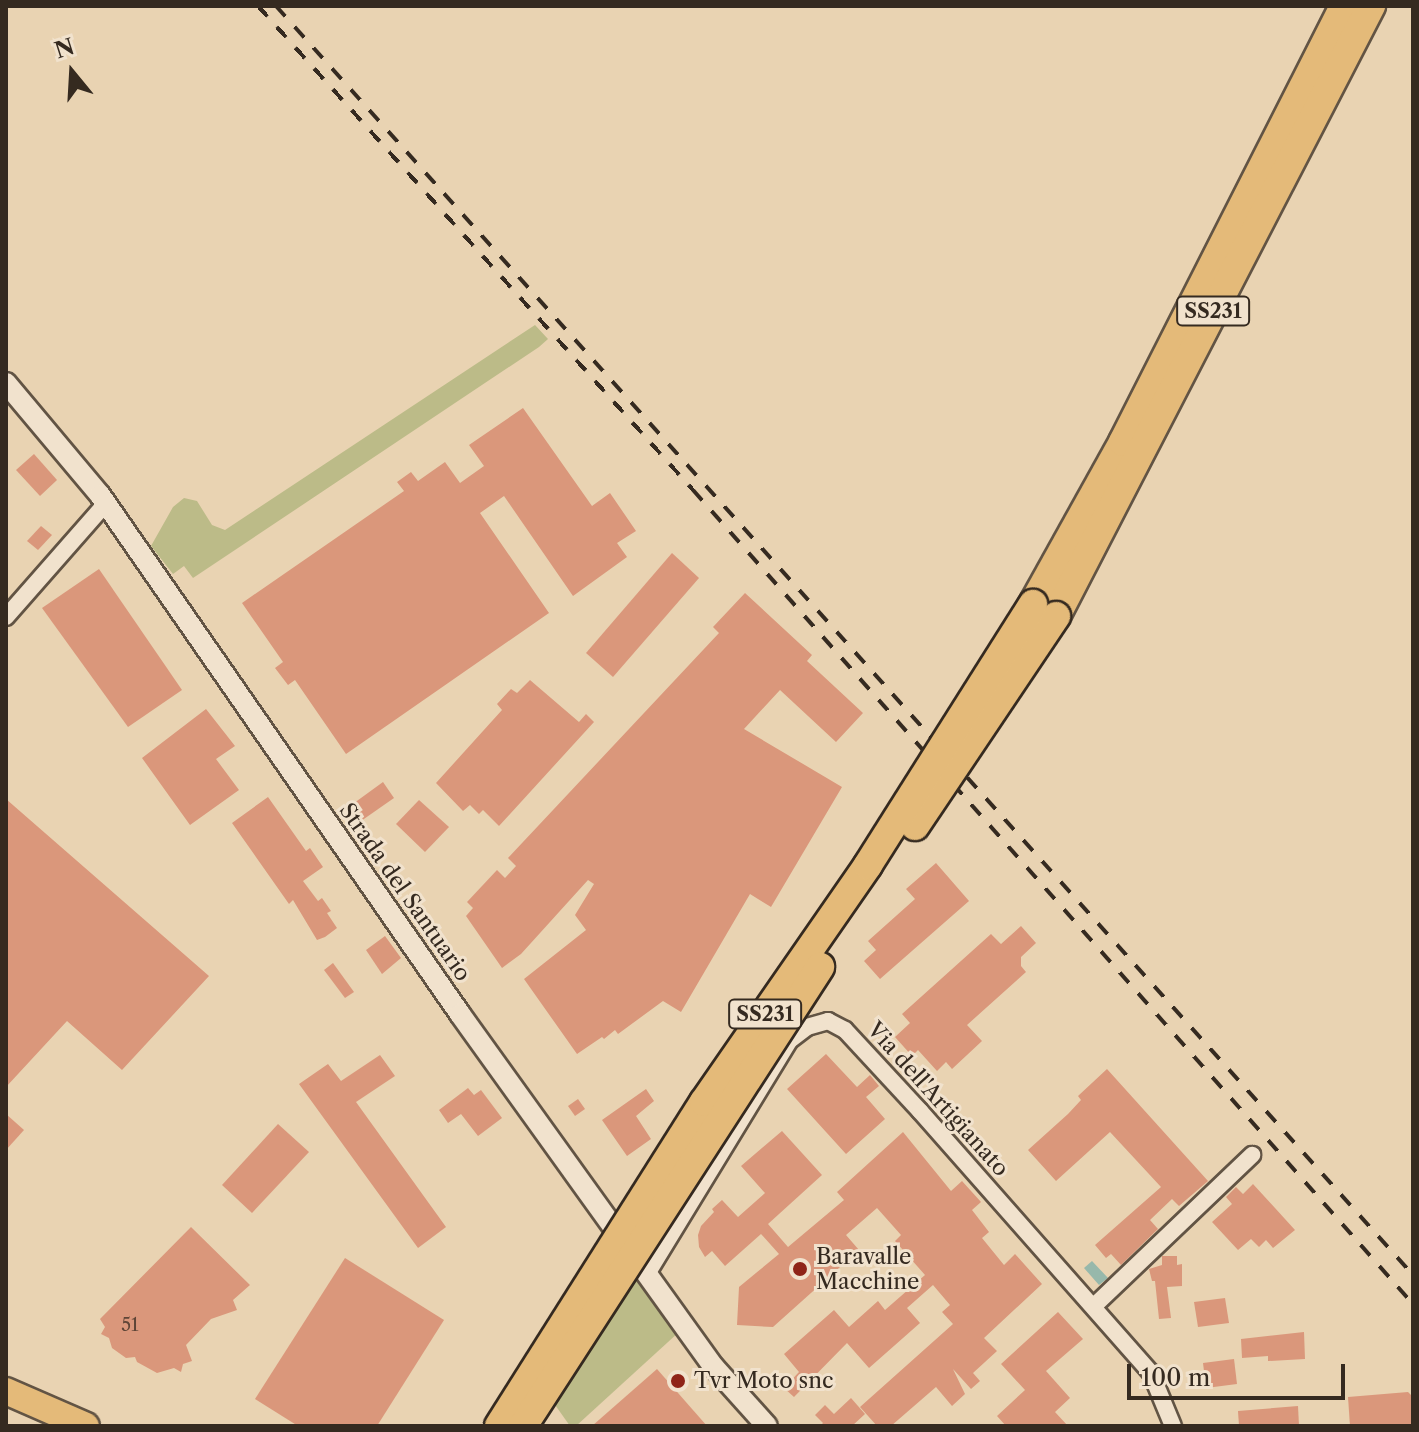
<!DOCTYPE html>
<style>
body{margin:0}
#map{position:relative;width:1419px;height:1432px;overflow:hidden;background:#e9d3b2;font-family:"Libre Caslon Text",serif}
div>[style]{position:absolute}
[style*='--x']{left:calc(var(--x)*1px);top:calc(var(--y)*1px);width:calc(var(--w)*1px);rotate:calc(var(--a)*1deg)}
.green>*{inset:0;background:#bcbb88}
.water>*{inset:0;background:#97b8ab}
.building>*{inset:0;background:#da977b}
.roads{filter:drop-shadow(2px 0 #625444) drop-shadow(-2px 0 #625444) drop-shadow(0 2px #625444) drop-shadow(0 -2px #625444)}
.minor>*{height:16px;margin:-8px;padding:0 8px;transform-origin:8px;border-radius:8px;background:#f1e2cd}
.tertiary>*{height:20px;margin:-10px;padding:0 10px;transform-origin:10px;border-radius:10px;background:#f1e2cd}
.primary>*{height:26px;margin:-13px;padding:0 13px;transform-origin:13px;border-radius:13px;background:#e4ba79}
.trunk>*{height:28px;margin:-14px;padding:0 14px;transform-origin:14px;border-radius:14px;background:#e4ba79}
.rail>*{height:4px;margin-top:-2px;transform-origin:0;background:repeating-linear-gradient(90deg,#352a20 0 14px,transparent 0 28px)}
.bridges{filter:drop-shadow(2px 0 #352a20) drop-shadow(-2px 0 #352a20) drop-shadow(0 2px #352a20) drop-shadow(0 -2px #352a20)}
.trunk-bridge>*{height:28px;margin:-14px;padding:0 14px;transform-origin:14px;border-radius:14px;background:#e4ba79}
.dots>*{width:22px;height:22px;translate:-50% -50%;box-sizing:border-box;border:4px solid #f1e2cd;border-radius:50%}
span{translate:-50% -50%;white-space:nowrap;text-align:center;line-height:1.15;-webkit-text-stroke:6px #f1e2cd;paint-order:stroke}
.number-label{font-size:18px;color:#5e4537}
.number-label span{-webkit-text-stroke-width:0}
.shield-label span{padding:2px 6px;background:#f1e2cd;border:2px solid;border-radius:6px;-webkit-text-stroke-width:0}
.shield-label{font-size:20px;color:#352a20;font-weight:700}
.street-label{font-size:22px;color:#352a20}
.poi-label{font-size:22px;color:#352a20}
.left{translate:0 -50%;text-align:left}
.frame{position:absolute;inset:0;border:8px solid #352a20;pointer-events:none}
.north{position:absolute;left:32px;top:32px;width:80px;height:80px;-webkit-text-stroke:6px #f1e2cd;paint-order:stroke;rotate:342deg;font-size:22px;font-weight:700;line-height:32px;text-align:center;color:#352a20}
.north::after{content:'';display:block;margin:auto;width:28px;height:36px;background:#352a20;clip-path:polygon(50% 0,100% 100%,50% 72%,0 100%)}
.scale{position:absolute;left:1127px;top:1364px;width:218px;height:36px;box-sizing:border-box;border:4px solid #352a20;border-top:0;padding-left:10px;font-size:24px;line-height:28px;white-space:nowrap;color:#352a20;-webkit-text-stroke:6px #f1e2cd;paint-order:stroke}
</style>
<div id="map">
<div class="green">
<div style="clip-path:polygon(535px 325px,548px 339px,539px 347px,193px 578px,184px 566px,173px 574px,151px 546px,173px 507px,184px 498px,197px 501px,212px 525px,225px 530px)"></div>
<div style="clip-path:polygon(634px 1272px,679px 1332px,576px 1426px,570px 1426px,553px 1402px)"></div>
</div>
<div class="water">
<div style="clip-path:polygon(1092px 1261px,1108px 1278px,1099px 1285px,1084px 1268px)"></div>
</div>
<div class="building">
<div style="clip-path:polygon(523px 408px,592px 506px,610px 493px,636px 531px,617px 543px,627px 557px,573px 596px,504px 496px,480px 513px,549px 613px,346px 754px,295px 680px,288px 685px,275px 668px,283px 662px,242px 603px,404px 491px,397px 482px,411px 472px,418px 481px,445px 462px,460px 483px,484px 466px,469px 445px)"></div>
<div style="clip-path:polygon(34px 454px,57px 480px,40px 496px,16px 470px)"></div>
<div style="clip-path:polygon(41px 526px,52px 535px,38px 550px,27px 541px)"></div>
<div style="clip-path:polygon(672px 553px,699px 578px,613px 677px,586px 653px)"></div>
<div style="clip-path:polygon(99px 569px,182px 690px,128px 727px,42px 608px)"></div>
<div style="clip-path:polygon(745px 593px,812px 655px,807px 661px,863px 713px,836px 742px,780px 690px,744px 729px,842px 787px,771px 907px,750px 894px,681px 1012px,663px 1001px,618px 1034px,615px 1030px,604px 1039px,602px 1037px,577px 1054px,524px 979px,586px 930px,575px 915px,594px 884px,588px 880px,521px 954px,502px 968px,466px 916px,473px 908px,467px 902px,497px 870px,505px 878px,516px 866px,508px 858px,719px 633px,713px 627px)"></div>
<div style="clip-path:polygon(530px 680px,579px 722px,586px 714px,594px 722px,499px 826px,483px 810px,479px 814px,470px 805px,463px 811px,436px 783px,502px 710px,497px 704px,511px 689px,517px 693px)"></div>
<div style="clip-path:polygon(206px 709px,235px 746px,216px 759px,239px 790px,190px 825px,142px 758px)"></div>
<div style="clip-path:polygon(383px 782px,394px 798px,361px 821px,350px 806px)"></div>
<div style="clip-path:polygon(268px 797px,306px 851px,310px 848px,323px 867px,303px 881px,318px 901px,322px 898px,331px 911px,327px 913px,337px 928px,325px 937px,317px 940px,293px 900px,289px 904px,232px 823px)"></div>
<div style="clip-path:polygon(6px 799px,209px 976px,122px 1070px,67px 1021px,6px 1087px)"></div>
<div style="clip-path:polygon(419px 800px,449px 827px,425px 852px,396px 824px)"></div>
<div style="clip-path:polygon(936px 863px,969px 901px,880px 979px,864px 961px,876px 950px,868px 941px,915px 899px,906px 889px)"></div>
<div style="clip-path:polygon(1021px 926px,1036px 943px,1021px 957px,1021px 966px,1026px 972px,967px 1025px,982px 1041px,952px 1069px,946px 1062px,937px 1071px,918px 1050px,912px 1056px,895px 1037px,910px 1023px,902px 1014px,991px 934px,1001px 944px)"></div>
<div style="clip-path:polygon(385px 936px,401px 958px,382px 974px,366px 950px)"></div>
<div style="clip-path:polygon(333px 963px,354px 992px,345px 998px,324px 970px)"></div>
<div style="clip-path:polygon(826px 1054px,857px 1087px,870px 1075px,879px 1086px,866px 1097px,885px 1119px,846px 1154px,787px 1089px)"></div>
<div style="clip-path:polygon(380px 1055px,395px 1076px,356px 1102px,446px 1227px,418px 1248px,299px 1084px,328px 1064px,341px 1081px)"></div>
<div style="clip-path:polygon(1107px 1069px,1208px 1181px,1179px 1206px,1172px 1199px,1150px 1220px,1158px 1229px,1121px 1265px,1111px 1254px,1106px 1258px,1095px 1245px,1161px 1187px,1110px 1132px,1056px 1181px,1028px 1150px,1068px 1114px,1081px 1100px,1078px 1096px)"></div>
<div style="clip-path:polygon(468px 1088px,474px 1095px,481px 1090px,502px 1118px,478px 1136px,461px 1114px,448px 1123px,439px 1110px)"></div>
<div style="clip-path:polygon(646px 1089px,654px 1101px,636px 1116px,651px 1139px,627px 1156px,602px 1120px)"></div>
<div style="clip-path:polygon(578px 1099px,585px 1109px,575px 1116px,568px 1106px)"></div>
<div style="clip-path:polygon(6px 1114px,24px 1130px,6px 1150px)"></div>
<div style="clip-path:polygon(278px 1124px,309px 1152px,252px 1213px,222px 1185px)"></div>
<div style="clip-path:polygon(782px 1131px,822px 1175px,768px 1224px,788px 1247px,844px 1200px,837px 1192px,903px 1132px,951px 1191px,962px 1181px,981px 1202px,972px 1210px,989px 1232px,982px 1238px,1004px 1265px,1015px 1254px,1042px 1284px,984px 1338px,997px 1351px,973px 1373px,980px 1381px,971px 1389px,953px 1369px,965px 1394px,952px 1406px,936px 1387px,891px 1426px,877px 1426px,860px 1407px,953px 1324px,942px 1312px,950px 1305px,933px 1285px,907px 1308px,920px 1323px,869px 1368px,847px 1343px,794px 1397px,784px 1388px,799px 1372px,784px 1354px,834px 1310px,849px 1327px,878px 1301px,885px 1310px,925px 1275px,895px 1241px,901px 1235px,877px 1208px,846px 1235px,859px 1250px,773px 1327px,737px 1325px,739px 1287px,779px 1254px,761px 1234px,725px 1266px,712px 1251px,705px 1257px,699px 1247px,698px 1235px,701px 1226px,714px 1212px,712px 1209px,722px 1200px,738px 1217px,765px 1193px,741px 1166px)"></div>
<div style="clip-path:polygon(1253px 1184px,1295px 1230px,1273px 1248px,1266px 1240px,1259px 1247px,1251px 1239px,1238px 1250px,1212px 1222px,1232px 1204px,1226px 1197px,1236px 1187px,1243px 1194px)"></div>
<div style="clip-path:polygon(191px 1227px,250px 1285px,233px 1300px,237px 1310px,211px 1319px,186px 1345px,192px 1361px,183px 1364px,181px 1372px,174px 1368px,157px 1373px,137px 1362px,135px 1357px,126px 1358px,112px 1348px,109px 1338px,101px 1334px,105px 1327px,100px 1319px)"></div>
<div style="clip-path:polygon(1162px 1256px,1177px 1256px,1177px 1265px,1182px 1264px,1182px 1286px,1167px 1287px,1171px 1318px,1159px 1319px,1155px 1281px,1152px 1281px,1149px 1269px,1162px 1265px)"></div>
<div style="clip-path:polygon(345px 1258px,444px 1320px,377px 1426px,298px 1426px,255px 1399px)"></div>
<div style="clip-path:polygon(1225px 1298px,1229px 1323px,1198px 1327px,1194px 1302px)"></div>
<div style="clip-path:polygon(1058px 1312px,1083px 1339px,1046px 1371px,1070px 1398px,1055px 1412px,1068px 1426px,1006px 1426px,997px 1416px,1025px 1390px,1001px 1364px)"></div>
<div style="clip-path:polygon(1304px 1332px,1305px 1359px,1268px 1361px,1268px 1356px,1242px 1358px,1241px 1339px)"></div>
<div style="clip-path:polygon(1234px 1359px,1237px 1384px,1206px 1388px,1203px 1363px)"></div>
<div style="clip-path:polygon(657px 1369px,707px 1426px,592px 1426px)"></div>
<div style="clip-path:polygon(1408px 1392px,1413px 1397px,1413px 1426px,1350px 1426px,1348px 1397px)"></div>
<div style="clip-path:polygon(851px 1398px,865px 1414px,852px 1426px,820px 1426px,823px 1423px,815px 1415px,825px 1405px,834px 1414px)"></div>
<div style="clip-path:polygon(1298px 1406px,1299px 1426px,1239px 1426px,1238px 1411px)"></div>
</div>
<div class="roads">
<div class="minor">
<div style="--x:6;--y:617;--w:152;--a:-48.7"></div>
<div style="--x:647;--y:1274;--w:274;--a:-58.6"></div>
<div style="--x:790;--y:1040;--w:21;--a:-37"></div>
<div style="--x:807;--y:1027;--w:22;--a:-16"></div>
<div style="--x:828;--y:1021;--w:19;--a:28"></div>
<div style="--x:845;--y:1030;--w:110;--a:47.2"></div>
<div style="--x:920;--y:1111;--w:349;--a:48.6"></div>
<div style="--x:1151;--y:1373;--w:57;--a:67.5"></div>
<div style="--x:1094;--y:1306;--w:219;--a:-43.7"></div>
</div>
<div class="tertiary">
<div style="--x:6;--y:383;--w:146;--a:50"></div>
<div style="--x:100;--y:495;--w:632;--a:55.25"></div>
<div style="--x:460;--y:1014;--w:435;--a:54.3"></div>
<div style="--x:714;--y:1367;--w:79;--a:48.1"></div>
</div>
<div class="primary">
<div style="--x:6;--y:1391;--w:87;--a:23.6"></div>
</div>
<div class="trunk">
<div style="--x:1033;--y:604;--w:185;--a:-60.9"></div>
<div style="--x:1123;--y:442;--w:489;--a:-63.1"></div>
<div style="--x:1056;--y:616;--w:687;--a:-62.69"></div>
</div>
</div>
<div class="rail">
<div style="--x:258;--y:6;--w:651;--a:48.05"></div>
<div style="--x:693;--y:490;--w:1087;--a:48.51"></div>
<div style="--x:276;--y:6;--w:1704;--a:48.14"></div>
</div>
<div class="bridges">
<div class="trunk-bridge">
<div style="--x:915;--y:826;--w:253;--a:-56.1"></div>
<div style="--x:499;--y:1426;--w:383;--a:-57.7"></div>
<div style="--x:704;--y:1102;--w:288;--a:-55.3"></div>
<div style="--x:868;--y:865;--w:309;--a:-57.7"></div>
<div style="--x:523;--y:1426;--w:547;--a:-57.09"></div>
</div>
</div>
<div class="dots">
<div style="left:800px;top:1269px;background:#8f2418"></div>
<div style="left:678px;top:1381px;background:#8f2418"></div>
</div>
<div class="number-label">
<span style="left:130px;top:1325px">51</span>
</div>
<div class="shield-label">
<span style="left:1213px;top:311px">SS231</span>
<span style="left:765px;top:1014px">SS231</span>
</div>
<div class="street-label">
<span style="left:405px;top:892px;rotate:55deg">Strada del Santuario</span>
<span style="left:938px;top:1099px;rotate:48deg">Via dell'Artigianato</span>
</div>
<div class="poi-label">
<span class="left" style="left:816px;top:1269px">Baravalle<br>Macchine</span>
<span class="left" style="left:694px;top:1381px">Tvr Moto snc</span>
</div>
<div class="frame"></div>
<div class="north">N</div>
<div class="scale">100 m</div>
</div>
